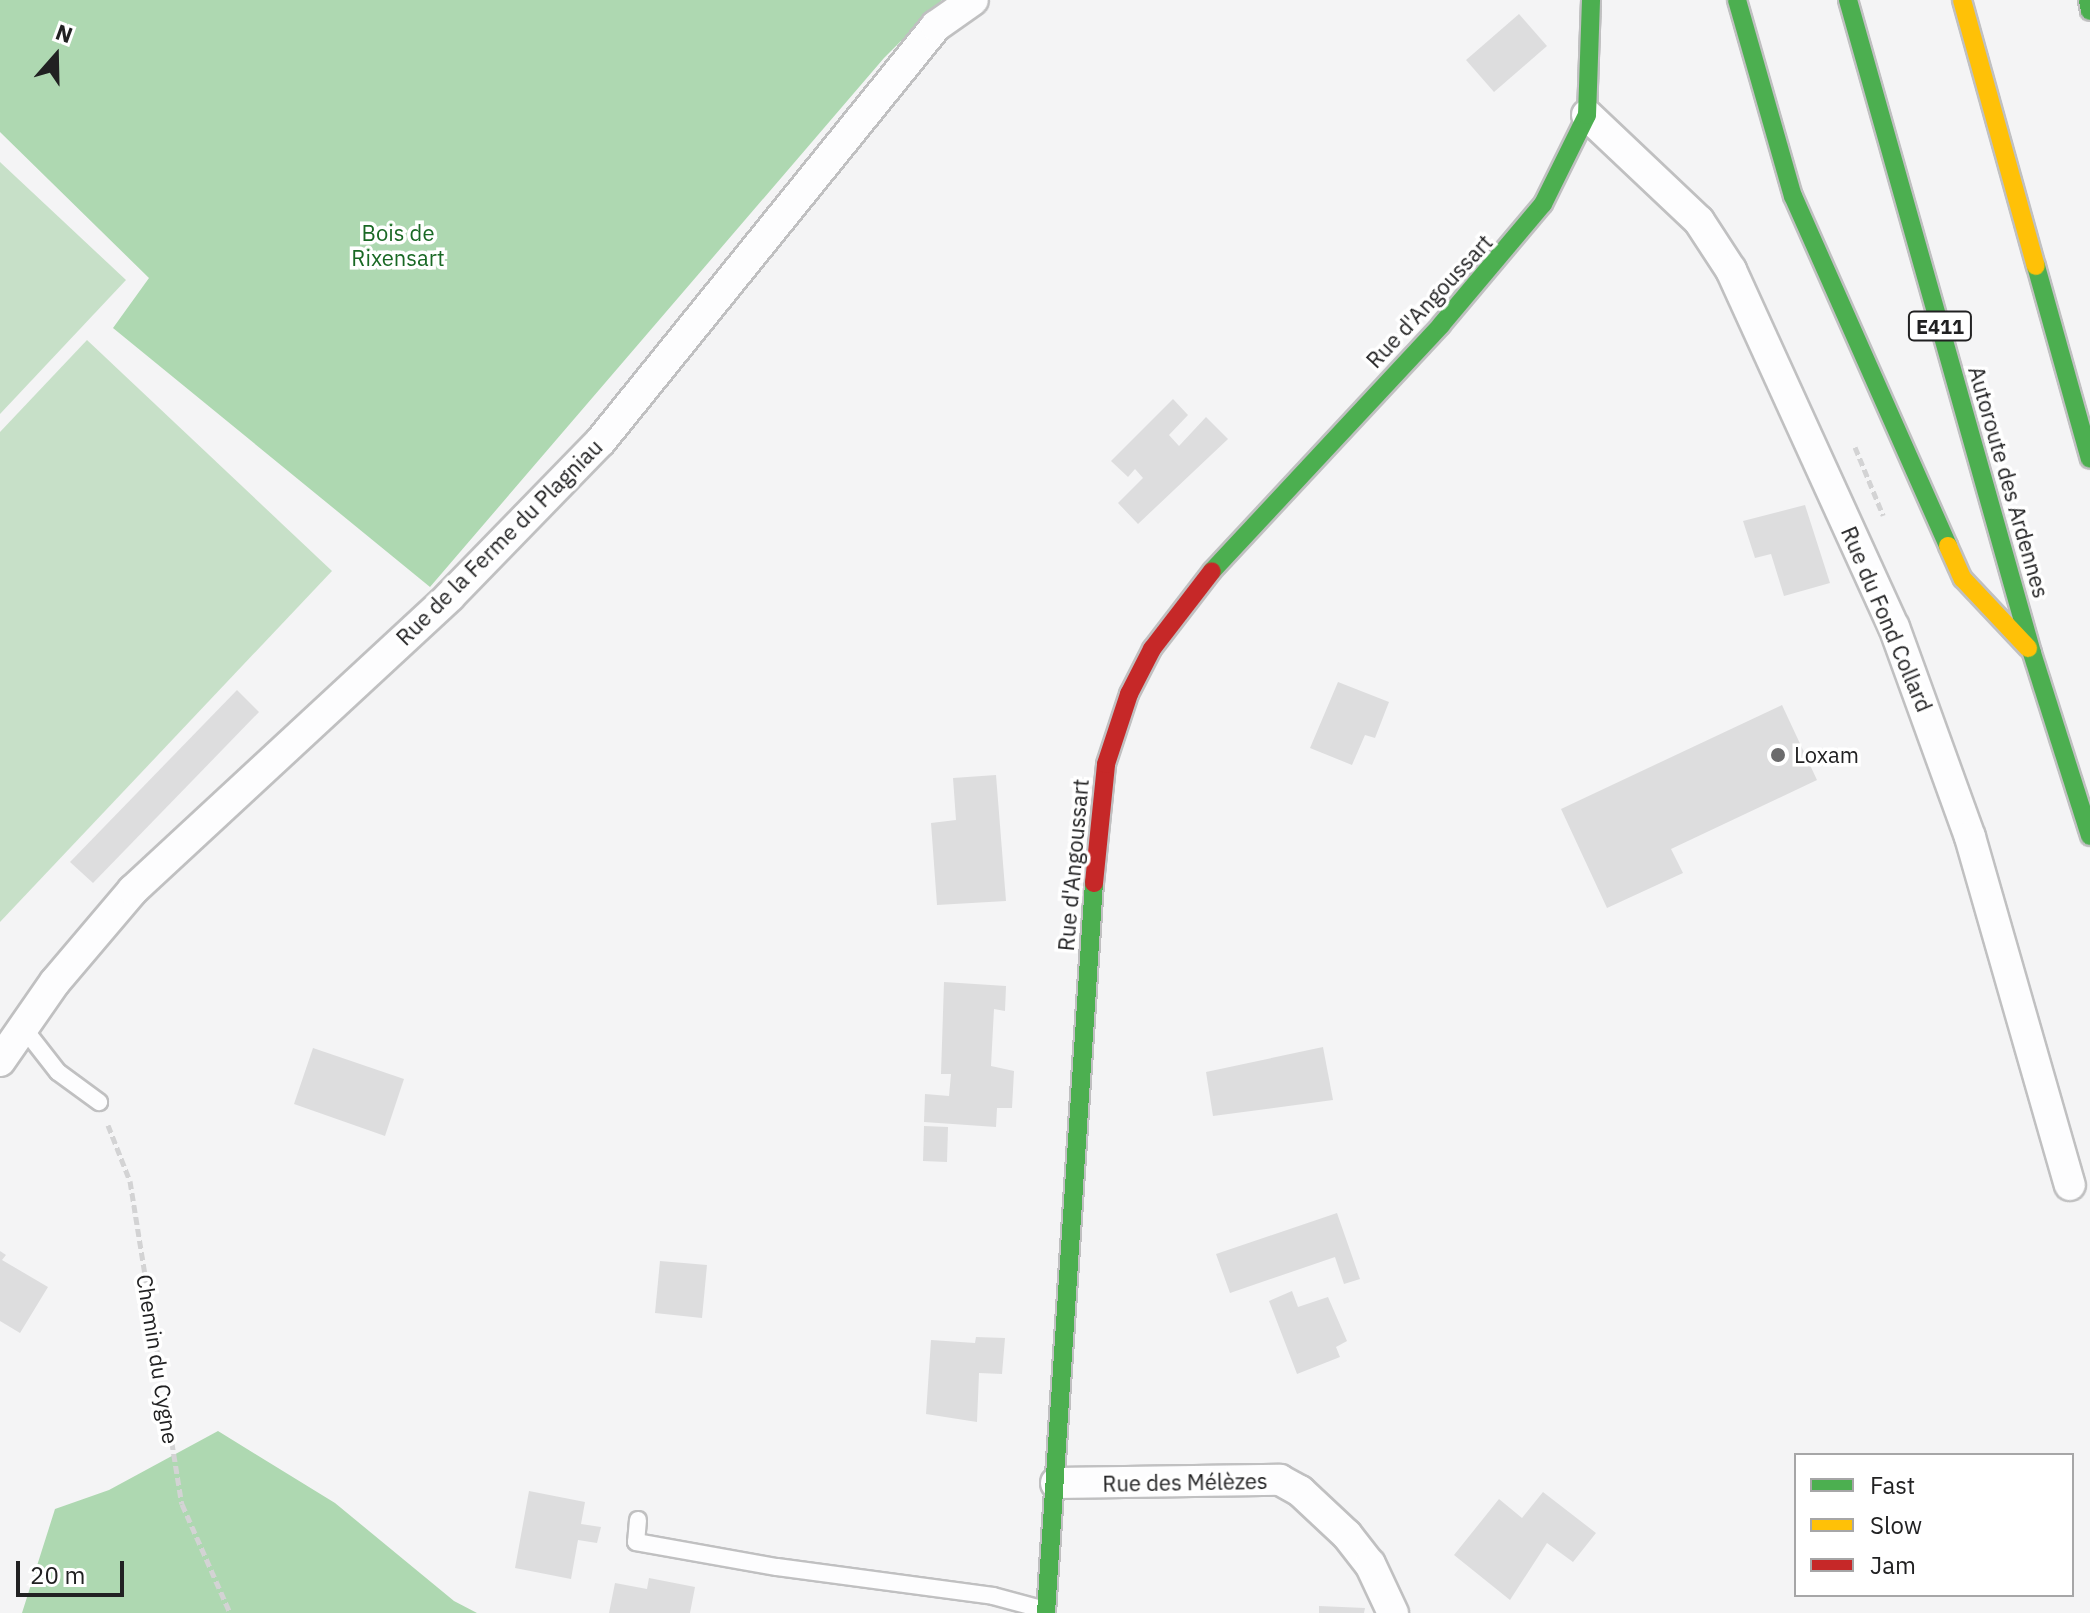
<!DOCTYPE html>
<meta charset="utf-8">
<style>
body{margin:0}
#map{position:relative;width:2090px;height:1613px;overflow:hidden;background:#f4f4f5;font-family:"IBM Plex Sans",sans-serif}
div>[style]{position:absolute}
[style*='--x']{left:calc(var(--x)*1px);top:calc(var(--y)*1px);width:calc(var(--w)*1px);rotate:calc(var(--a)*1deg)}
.green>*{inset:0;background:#c7e0c8}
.forest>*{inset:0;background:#aed8b1}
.building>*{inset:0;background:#ddddde}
.path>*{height:5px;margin-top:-2.5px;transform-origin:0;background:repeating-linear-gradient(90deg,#d3d3d4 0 8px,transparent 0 12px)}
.roads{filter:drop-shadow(2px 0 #c0c0c1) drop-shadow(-2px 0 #c0c0c1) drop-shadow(0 2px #c0c0c1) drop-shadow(0 -2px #c0c0c1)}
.lane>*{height:16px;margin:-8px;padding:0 8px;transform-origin:8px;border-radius:8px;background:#fdfdfe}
.street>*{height:30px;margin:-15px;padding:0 15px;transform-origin:15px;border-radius:15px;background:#fdfdfe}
.fast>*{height:18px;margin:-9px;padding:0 9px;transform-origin:9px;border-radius:9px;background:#4caf50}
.slow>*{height:18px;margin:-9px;padding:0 9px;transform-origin:9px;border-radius:9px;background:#ffc107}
.jam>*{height:18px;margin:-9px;padding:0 9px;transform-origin:9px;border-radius:9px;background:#c62828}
.dots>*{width:22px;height:22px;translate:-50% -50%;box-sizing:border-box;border:4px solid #fff;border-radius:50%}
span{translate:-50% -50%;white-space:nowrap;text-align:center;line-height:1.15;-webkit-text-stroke:7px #fff;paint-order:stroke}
.shield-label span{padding:2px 6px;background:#fff;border:2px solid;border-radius:6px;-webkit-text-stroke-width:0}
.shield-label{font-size:20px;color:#212122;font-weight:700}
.park-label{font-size:22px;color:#196824}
.street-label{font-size:22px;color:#212122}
.poi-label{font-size:22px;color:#212122}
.left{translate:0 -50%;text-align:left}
.legend{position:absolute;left:1794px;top:1453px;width:280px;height:144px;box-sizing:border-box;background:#fff;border:2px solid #a6a6a7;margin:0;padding:10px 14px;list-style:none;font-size:24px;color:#212122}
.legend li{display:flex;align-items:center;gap:16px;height:40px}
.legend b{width:40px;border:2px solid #a6a6a7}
.north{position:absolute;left:16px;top:16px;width:80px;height:80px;-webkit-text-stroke:6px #fff;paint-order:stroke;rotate:20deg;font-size:22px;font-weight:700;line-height:32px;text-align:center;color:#212122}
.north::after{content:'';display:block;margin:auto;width:28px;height:36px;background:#212122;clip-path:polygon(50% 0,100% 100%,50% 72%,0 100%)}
.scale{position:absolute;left:16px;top:1561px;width:108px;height:36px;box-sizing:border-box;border:4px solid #212122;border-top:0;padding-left:10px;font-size:24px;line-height:28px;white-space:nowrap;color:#212122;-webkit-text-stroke:6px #fff;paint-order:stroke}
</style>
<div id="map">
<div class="green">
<div style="clip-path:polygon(0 162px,126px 280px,0 414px)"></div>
<div style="clip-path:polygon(87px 340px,332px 571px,0 922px,0 432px)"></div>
</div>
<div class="forest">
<div style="clip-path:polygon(0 0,942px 0,884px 58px,430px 587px,113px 328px,149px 278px,0 132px)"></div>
<div style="clip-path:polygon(218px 1431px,335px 1503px,454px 1601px,477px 1613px,22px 1613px,55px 1509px,109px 1490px)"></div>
</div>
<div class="building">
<div style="clip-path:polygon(1519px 14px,1547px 46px,1494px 92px,1466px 60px)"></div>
<div style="clip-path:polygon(1173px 399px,1188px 415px,1169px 435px,1179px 446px,1206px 417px,1228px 439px,1138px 524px,1118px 503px,1143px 478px,1135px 469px,1128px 477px,1111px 461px)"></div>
<div style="clip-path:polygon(1805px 505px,1830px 583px,1784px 596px,1771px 554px,1755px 558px,1743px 521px)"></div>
<div style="clip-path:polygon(1338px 682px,1389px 702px,1375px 738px,1365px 735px,1352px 765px,1310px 748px)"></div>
<div style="clip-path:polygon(237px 690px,259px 712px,93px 883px,70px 862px)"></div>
<div style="clip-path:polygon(1782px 705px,1817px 780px,1671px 849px,1683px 873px,1607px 908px,1561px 809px)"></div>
<div style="clip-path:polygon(996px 775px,1006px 901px,937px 905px,931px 823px,956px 820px,953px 778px)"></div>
<div style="clip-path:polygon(944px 982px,1006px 986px,1005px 1011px,994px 1009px,991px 1066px,1014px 1071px,1012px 1108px,997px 1108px,996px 1127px,924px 1122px,925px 1094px,949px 1096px,951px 1074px,941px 1074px)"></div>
<div style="clip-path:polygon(1323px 1047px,1333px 1100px,1213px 1116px,1206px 1072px)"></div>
<div style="clip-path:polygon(313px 1048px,404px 1079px,385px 1136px,294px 1104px)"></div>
<div style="clip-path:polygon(924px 1126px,948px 1127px,947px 1162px,923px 1161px)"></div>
<div style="clip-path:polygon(1337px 1213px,1360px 1279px,1344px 1284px,1335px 1257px,1230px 1293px,1216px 1254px)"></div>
<div style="clip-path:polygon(0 1251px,6px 1255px,2px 1260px,48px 1287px,20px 1333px,0 1321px)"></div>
<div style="clip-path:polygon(660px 1261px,707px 1265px,702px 1318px,655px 1313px)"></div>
<div style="clip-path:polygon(1292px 1291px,1298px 1307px,1328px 1297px,1347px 1341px,1336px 1347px,1340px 1357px,1297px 1374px,1269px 1301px)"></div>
<div style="clip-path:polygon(976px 1337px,1005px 1338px,1002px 1374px,979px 1373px,977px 1422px,926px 1414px,931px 1340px,975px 1343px)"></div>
<div style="clip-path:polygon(529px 1491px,585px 1502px,581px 1524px,601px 1527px,597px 1543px,578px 1540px,571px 1579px,515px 1568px)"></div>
<div style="clip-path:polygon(1543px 1492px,1596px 1533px,1573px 1562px,1547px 1543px,1510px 1600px,1454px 1555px,1499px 1499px,1522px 1518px)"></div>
<div style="clip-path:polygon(649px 1578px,695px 1587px,690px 1613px,609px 1613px,615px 1583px,647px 1589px)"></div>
<div style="clip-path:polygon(1319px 1606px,1365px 1608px,1364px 1613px,1319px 1613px)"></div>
</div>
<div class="path">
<div style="--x:1855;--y:447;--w:74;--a:67.6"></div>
<div style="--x:108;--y:1125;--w:60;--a:68.6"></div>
<div style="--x:130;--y:1181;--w:327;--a:80.9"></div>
<div style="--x:182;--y:1504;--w:119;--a:66.2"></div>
</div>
<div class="roads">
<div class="lane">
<div style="--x:22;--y:1026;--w:58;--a:52"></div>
<div style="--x:58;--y:1072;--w:51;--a:36.2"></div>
<div style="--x:638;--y:1520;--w:22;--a:95"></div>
<div style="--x:636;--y:1542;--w:143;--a:10.1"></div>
<div style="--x:777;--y:1567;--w:218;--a:7.6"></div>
<div style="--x:993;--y:1596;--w:54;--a:15.1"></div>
</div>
<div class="street">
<div style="--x:1587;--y:115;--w:154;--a:43.4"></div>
<div style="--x:1699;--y:221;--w:59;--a:56.9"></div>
<div style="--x:1731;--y:270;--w:392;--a:65.5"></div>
<div style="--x:1894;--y:627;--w:223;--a:70.1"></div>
<div style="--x:1970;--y:837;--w:362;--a:74"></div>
<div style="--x:0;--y:1061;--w:96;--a:-55.2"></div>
<div style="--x:55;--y:982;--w:121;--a:-49.7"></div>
<div style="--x:133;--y:890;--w:432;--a:-42.8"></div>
<div style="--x:450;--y:596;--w:215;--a:-45.8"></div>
<div style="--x:600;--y:442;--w:535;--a:-51.07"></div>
<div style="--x:936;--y:26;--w:45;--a:-35.1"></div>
<div style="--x:1056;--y:1483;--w:224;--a:-0.8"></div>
<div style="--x:1280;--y:1480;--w:23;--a:29"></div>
<div style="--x:1300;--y:1491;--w:64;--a:43.1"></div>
<div style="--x:1347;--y:1535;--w:37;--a:52"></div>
<div style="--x:1370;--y:1564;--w:54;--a:64.9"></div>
</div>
<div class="fast">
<div style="--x:1737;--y:0;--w:204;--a:74.1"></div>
<div style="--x:1793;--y:196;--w:383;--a:66.1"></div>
<div style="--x:1848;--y:0;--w:678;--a:74.26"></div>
<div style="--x:2032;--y:653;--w:192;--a:72.4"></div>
<div style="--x:2088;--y:0;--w:11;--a:80"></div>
<div style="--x:2036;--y:266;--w:200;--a:74.4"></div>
<div style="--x:1212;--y:571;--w:336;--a:-47"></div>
<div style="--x:1441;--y:325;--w:158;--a:-49.9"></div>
<div style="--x:1543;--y:204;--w:99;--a:-63.7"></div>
<div style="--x:1587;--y:115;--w:115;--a:-88"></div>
<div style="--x:1046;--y:1613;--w:732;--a:-86.24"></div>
</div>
<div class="slow">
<div style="--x:1962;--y:0;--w:276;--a:74.5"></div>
<div style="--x:1948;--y:546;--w:36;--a:66"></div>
<div style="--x:1963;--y:579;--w:95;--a:46.7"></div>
</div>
<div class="jam">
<div style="--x:1094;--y:883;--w:120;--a:-84.2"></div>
<div style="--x:1106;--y:764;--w:74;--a:-71.8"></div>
<div style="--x:1129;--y:694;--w:51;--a:-62.9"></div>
<div style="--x:1152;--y:649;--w:98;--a:-52.4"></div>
</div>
</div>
<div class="dots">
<div style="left:1778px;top:755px;background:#6b6b6c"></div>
</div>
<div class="shield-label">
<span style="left:1940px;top:326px">E411</span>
</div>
<div class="park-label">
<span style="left:398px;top:245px">Bois de<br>Rixensart</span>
</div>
<div class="street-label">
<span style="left:1429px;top:301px;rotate:-47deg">Rue d'Angoussart</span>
<span style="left:2009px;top:482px;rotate:74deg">Autoroute des Ardennes</span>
<span style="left:499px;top:542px;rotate:-45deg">Rue de la Ferme du Plagniau</span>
<span style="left:1887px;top:619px;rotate:67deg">Rue du Fond Collard</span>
<span style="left:1073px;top:865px;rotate:-85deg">Rue d'Angoussart</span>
<span style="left:158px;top:1359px;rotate:81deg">Chemin du Cygne</span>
<span style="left:1185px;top:1482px;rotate:-1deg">Rue des Mélèzes</span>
</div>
<div class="poi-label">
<span class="left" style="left:1794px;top:755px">Loxam</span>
</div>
<ul class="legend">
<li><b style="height:10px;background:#4caf50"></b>Fast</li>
<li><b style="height:10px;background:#ffc107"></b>Slow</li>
<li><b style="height:10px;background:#c62828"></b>Jam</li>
</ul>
<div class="north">N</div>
<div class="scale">20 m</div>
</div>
